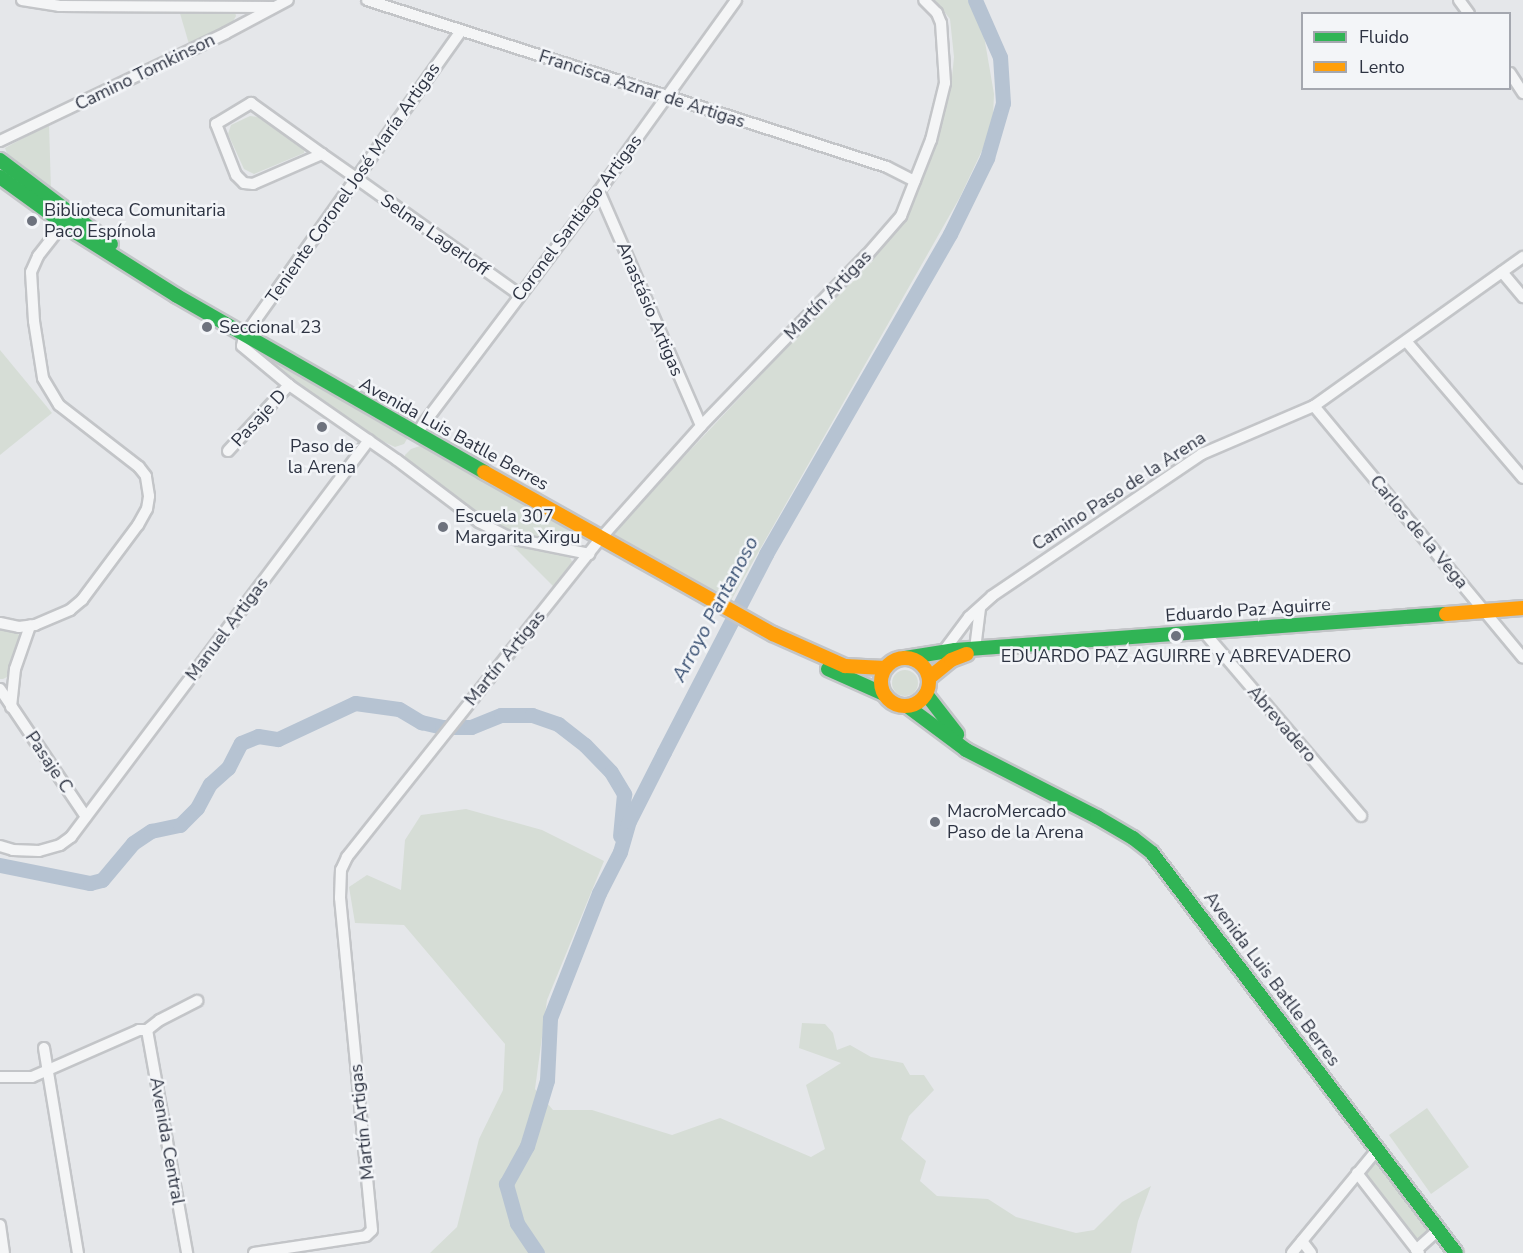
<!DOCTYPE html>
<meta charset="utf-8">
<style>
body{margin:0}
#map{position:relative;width:1523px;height:1253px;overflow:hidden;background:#e5e7ea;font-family:"Nunito Sans",sans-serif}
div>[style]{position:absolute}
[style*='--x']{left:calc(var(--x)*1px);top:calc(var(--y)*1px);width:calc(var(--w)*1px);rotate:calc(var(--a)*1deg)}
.green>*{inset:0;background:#d6ddd6}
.round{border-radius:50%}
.river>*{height:15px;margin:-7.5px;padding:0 7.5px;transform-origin:7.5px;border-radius:7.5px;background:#b6c3d2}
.roads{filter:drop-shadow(2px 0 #c3c5c8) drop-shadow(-2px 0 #c3c5c8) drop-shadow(0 2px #c3c5c8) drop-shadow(0 -2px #c3c5c8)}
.street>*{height:10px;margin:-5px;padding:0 5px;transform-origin:5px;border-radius:5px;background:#f4f5f6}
.fast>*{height:14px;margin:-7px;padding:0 7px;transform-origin:7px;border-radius:7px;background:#30b455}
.slow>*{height:14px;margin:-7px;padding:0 7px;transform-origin:7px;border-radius:7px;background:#ff9f0a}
.slow>.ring{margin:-7px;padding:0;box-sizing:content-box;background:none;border:14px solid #ff9f0a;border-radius:50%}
.dots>*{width:16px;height:16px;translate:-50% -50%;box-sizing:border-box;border:3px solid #f3f5f8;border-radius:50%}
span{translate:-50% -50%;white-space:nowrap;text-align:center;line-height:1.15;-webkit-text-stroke:5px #f3f5f8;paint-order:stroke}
.street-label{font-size:18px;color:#2d3342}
.poi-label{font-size:18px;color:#2d3342}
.left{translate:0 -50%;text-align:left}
.water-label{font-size:20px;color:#3a5173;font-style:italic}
.legend{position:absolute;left:1301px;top:12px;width:210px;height:78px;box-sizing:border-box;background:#f3f5f8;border:2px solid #a4a7af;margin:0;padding:8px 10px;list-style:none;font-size:18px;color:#2d3342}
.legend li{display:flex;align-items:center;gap:12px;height:30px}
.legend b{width:30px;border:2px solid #a4a7af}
</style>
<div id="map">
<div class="green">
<div style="clip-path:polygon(935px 0,968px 0,984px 36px,994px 94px,993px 118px,986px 142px,960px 197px,729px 604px,616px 536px,613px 532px,897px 231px,911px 207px,951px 87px,954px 57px,950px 19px)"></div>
<div style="clip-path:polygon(179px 10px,235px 12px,236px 16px,232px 23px,226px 27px,189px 44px)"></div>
<div style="clip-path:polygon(250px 116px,258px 117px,305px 148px,304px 153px,254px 174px,244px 169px,228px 134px,231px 125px)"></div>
<div style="clip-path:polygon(49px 124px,51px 190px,8px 156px,5px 148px)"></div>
<div style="clip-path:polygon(248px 346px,406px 434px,407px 439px,404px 444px,395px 447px,382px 441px,266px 362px)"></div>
<div style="clip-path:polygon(0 350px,52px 413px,0 455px)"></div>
<div style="clip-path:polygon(420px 446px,509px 494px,579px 537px,582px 543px,580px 547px,576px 549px,512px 536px,493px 526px,405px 459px,405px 455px,411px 449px)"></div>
<div style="clip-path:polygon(517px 542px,569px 556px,574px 565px,558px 586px,554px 587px,514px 547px)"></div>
<div style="clip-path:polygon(0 627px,20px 635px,7px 677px,3px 679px,0 679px)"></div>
<div class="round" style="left:892px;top:670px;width:26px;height:26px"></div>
<div style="clip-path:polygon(466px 809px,542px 830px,604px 861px,547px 1000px,535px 1089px,553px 1110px,592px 1110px,672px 1135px,720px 1118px,811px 1157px,825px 1149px,806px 1085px,841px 1063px,799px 1048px,802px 1023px,825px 1024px,833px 1033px,837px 1050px,850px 1045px,871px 1057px,903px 1063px,910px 1075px,924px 1075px,934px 1090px,909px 1116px,901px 1139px,926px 1161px,920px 1181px,937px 1196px,988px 1199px,1016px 1217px,1076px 1233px,1094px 1230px,1122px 1202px,1151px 1186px,1138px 1221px,1131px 1253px,430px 1253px,457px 1227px,479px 1139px,503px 1090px,505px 1044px,404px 925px,355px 923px,349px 887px,367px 875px,401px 890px,405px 840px,421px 815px)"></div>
<div style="clip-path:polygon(1427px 1108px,1469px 1167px,1431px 1194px,1389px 1135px)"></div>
<div style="clip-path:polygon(1374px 1160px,1404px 1193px,1429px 1230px,1421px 1240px,1414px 1241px,1363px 1175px)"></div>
</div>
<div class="river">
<div style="--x:0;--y:865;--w:92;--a:11.3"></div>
<div style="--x:90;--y:883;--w:12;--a:-14"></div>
<div style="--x:102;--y:880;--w:48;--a:-50"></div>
<div style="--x:133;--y:843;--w:22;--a:-34"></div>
<div style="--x:151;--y:831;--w:30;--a:-12"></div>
<div style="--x:180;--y:825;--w:24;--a:-45"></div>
<div style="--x:197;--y:808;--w:27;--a:-62"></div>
<div style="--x:210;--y:784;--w:24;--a:-42"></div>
<div style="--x:228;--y:768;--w:28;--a:-63"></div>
<div style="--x:241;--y:743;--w:18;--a:-22"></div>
<div style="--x:258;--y:736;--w:20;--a:9"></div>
<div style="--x:278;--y:739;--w:85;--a:-25.1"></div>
<div style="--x:355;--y:703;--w:44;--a:7.8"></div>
<div style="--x:399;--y:709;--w:26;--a:31"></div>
<div style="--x:421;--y:722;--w:22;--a:13"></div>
<div style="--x:442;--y:727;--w:29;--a:0"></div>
<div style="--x:471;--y:727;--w:32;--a:-22"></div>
<div style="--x:501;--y:715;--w:31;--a:0"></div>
<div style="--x:532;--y:715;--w:28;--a:19"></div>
<div style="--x:558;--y:724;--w:34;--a:38"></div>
<div style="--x:585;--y:745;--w:37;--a:46"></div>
<div style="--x:611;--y:772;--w:26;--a:59"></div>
<div style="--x:624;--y:794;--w:42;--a:95.4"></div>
<div style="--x:537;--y:1253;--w:36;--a:-124"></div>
<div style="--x:517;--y:1223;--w:41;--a:-105.8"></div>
<div style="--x:506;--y:1184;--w:43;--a:-61.1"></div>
<div style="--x:527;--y:1146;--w:69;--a:-73.1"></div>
<div style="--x:547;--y:1080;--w:62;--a:-87.2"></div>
<div style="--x:550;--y:1018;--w:134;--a:-68.6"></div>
<div style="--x:599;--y:893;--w:46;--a:-62.9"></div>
<div style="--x:620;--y:852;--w:32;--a:-74"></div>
<div style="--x:629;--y:821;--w:77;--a:-63.1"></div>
<div style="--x:664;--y:752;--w:223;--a:-62.7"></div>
<div style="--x:766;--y:554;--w:369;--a:-60.1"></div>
<div style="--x:950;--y:234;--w:85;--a:-64"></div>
<div style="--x:987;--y:158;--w:57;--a:-73.8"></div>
<div style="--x:1003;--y:103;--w:46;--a:-93.7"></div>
<div style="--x:1000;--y:57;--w:62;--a:-113.7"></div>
</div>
<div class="roads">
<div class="street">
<div style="--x:22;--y:0;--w:37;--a:9"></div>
<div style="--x:59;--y:6;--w:214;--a:0.3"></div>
<div style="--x:367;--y:0;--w:546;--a:17.8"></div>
<div style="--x:887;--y:167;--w:31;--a:27"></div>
<div style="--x:1459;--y:0;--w:17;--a:54"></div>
<div style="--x:461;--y:31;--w:374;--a:125.4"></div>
<div style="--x:244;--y:336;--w:10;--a:101"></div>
<div style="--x:242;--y:346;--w:61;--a:39.7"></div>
<div style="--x:289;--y:385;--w:131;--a:34.8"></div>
<div style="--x:397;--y:460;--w:103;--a:37.1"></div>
<div style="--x:479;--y:522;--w:35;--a:27"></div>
<div style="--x:510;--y:538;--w:81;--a:11.4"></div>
<div style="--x:1510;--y:73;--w:24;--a:57"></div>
<div style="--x:0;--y:141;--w:250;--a:-25.5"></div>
<div style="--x:226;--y:33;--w:70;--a:-28"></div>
<div style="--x:322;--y:154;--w:75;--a:156.5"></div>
<div style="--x:253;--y:184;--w:9;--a:-174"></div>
<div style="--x:244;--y:183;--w:11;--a:-135"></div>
<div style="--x:236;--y:175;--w:55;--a:-111.4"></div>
<div style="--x:216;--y:124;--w:41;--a:-31"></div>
<div style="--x:251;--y:103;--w:87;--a:35.7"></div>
<div style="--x:322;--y:154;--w:42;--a:35.2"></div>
<div style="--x:356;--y:178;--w:201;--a:35.5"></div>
<div style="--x:599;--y:191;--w:256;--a:66.5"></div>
<div style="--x:1502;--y:272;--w:33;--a:50"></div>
<div style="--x:1406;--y:341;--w:180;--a:49.5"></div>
<div style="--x:1314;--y:406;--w:327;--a:50.3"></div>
<div style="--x:416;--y:434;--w:304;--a:-53"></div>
<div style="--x:599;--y:191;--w:235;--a:-54.3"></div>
<div style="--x:228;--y:451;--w:90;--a:-47.3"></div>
<div style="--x:0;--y:623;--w:19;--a:12"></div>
<div style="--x:19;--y:627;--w:16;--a:-7"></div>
<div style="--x:35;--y:625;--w:38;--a:-23"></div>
<div style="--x:70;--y:610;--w:16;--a:-40"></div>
<div style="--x:82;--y:600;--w:94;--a:-53.3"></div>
<div style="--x:138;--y:525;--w:18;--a:-61"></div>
<div style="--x:147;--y:509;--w:13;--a:-81"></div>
<div style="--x:149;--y:496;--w:20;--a:-99"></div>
<div style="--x:146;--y:476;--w:11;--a:-128"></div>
<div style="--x:139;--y:467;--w:101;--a:-142.2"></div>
<div style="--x:59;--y:405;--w:31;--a:-121"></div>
<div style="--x:43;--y:378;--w:58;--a:-99"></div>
<div style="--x:34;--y:321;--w:49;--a:-93.5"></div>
<div style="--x:31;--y:272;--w:17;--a:-66"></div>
<div style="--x:38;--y:256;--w:47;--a:-51.9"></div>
<div style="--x:1204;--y:632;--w:242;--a:49.5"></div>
<div style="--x:975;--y:649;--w:41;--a:-83"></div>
<div style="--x:943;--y:652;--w:44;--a:-53.4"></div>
<div style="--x:969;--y:617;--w:31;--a:-42"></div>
<div style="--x:992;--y:596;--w:254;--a:-34.1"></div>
<div style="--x:1202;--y:454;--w:122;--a:-23.2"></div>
<div style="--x:1314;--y:406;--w:257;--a:-35.5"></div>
<div style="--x:0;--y:689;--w:154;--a:56.1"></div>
<div style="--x:11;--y:707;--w:38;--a:-84"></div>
<div style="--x:15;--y:669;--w:46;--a:-70.8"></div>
<div style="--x:0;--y:846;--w:14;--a:17"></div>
<div style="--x:13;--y:850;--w:26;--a:2"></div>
<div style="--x:39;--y:851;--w:22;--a:-16"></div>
<div style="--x:60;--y:845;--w:14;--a:-36"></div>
<div style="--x:71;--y:837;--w:496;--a:-53.1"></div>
<div style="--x:147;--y:1030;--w:227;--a:79.8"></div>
<div style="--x:44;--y:1048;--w:208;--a:80.6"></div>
<div style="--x:0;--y:1077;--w:32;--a:0"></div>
<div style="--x:32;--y:1077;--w:117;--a:-23.7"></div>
<div style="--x:139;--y:1030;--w:8;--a:0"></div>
<div style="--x:147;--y:1030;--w:16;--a:-38"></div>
<div style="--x:160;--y:1020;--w:42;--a:-27.2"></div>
<div style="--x:1357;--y:1173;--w:101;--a:52.2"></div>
<div style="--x:0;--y:1225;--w:28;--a:82"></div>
<div style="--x:1302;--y:1241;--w:15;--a:53"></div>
<div style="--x:1416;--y:1250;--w:30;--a:-42"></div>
<div style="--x:254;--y:1253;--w:113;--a:-8.6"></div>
<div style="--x:366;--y:1236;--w:8;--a:-45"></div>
<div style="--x:372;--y:1230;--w:334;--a:-95.5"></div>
<div style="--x:340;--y:898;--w:28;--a:-88"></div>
<div style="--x:341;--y:870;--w:14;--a:-65"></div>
<div style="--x:347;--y:857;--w:408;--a:-51.5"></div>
<div style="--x:601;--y:538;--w:150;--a:-48.2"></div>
<div style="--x:701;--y:426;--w:238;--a:-45.9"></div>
<div style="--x:867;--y:255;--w:52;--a:-48.9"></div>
<div style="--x:901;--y:216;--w:82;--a:-68.5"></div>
<div style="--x:931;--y:140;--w:59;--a:-76.2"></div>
<div style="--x:945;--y:83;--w:60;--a:-93.8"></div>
<div style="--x:941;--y:23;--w:11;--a:-112"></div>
<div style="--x:937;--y:13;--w:18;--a:-135"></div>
<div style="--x:1292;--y:1253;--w:134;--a:-50.5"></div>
</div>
<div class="fast">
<div style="--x:0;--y:160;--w:139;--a:37.1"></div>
<div style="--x:0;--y:177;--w:95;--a:36"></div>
<div style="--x:77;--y:233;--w:118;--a:32.2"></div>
<div style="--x:177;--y:296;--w:354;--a:29.8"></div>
<div style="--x:905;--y:658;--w:51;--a:-9.1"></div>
<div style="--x:955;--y:650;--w:492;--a:-4.2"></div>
<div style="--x:828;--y:669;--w:61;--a:24.1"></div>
<div style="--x:926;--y:694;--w:51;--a:52.2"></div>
<div style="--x:907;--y:706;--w:74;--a:36.7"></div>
<div style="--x:966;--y:750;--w:147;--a:27.1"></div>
<div style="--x:1097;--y:817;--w:42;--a:30.3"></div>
<div style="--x:1133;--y:838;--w:24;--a:38"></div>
<div style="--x:1152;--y:853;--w:502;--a:52.77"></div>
</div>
<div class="slow">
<div style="--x:484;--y:472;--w:331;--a:29.3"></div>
<div style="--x:773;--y:634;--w:79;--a:24"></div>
<div style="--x:845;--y:666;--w:40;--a:2.9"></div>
<div style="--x:1446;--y:614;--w:77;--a:-4.5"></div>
<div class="ring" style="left:881px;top:658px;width:34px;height:34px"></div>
<div style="--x:929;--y:678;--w:28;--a:-39"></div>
<div style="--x:951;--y:660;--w:17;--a:-21"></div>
</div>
</div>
<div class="dots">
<div style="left:32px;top:221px;background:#6d727d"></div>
<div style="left:207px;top:327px;background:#6d727d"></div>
<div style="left:322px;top:427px;background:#6d727d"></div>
<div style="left:443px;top:527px;background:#6d727d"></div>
<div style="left:1176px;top:636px;background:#6d727d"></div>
<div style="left:935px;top:822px;background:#6d727d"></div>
</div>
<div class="street-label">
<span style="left:145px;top:72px;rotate:-26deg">Camino Tomkinson</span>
<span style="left:642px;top:89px;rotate:18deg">Francisca Aznar de Artigas</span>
<span style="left:353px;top:183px;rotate:-55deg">Teniente Coronel José María Artigas</span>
<span style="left:577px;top:218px;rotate:-53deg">Coronel Santiago Artigas</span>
<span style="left:435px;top:235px;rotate:35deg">Selma Lagerloff</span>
<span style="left:828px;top:295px;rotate:-46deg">Martín Artigas</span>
<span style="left:650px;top:309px;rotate:67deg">Anastásio Artigas</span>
<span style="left:259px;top:418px;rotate:-47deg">Pasaje D</span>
<span style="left:454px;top:434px;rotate:29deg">Avenida Luis Batlle Berres</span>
<span style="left:1119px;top:491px;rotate:-33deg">Camino Paso de la Arena</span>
<span style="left:1419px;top:532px;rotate:50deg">Carlos de la Vega</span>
<span style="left:1248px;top:610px;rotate:-4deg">Eduardo Paz Aguirre</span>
<span style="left:227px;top:629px;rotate:-53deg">Manuel Artigas</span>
<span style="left:505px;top:658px;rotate:-51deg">Martín Artigas</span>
<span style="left:1282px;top:724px;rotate:49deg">Abrevadero</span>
<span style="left:49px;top:762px;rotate:56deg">Pasaje C</span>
<span style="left:1272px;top:979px;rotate:53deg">Avenida Luis Batlle Berres</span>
<span style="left:362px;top:1122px;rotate:-96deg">Martín Artigas</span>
<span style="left:167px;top:1141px;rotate:80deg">Avenida Central</span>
</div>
<div class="poi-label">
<span class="left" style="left:44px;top:221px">Biblioteca Comunitaria<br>Paco Espínola</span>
<span class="left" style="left:219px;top:327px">Seccional 23</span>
<span style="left:322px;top:457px">Paso de<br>la Arena</span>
<span class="left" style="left:455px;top:527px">Escuela 307<br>Margarita Xirgu</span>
<span style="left:1176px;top:656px">EDUARDO PAZ AGUIRRE y ABREVADERO</span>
<span class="left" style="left:947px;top:822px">MacroMercado<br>Paso de la Arena</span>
</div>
<div class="water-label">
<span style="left:715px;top:609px;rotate:-62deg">Arroyo Pantanoso</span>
</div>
<ul class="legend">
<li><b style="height:8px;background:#30b455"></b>Fluido</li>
<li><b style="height:8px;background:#ff9f0a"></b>Lento</li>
</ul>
</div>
